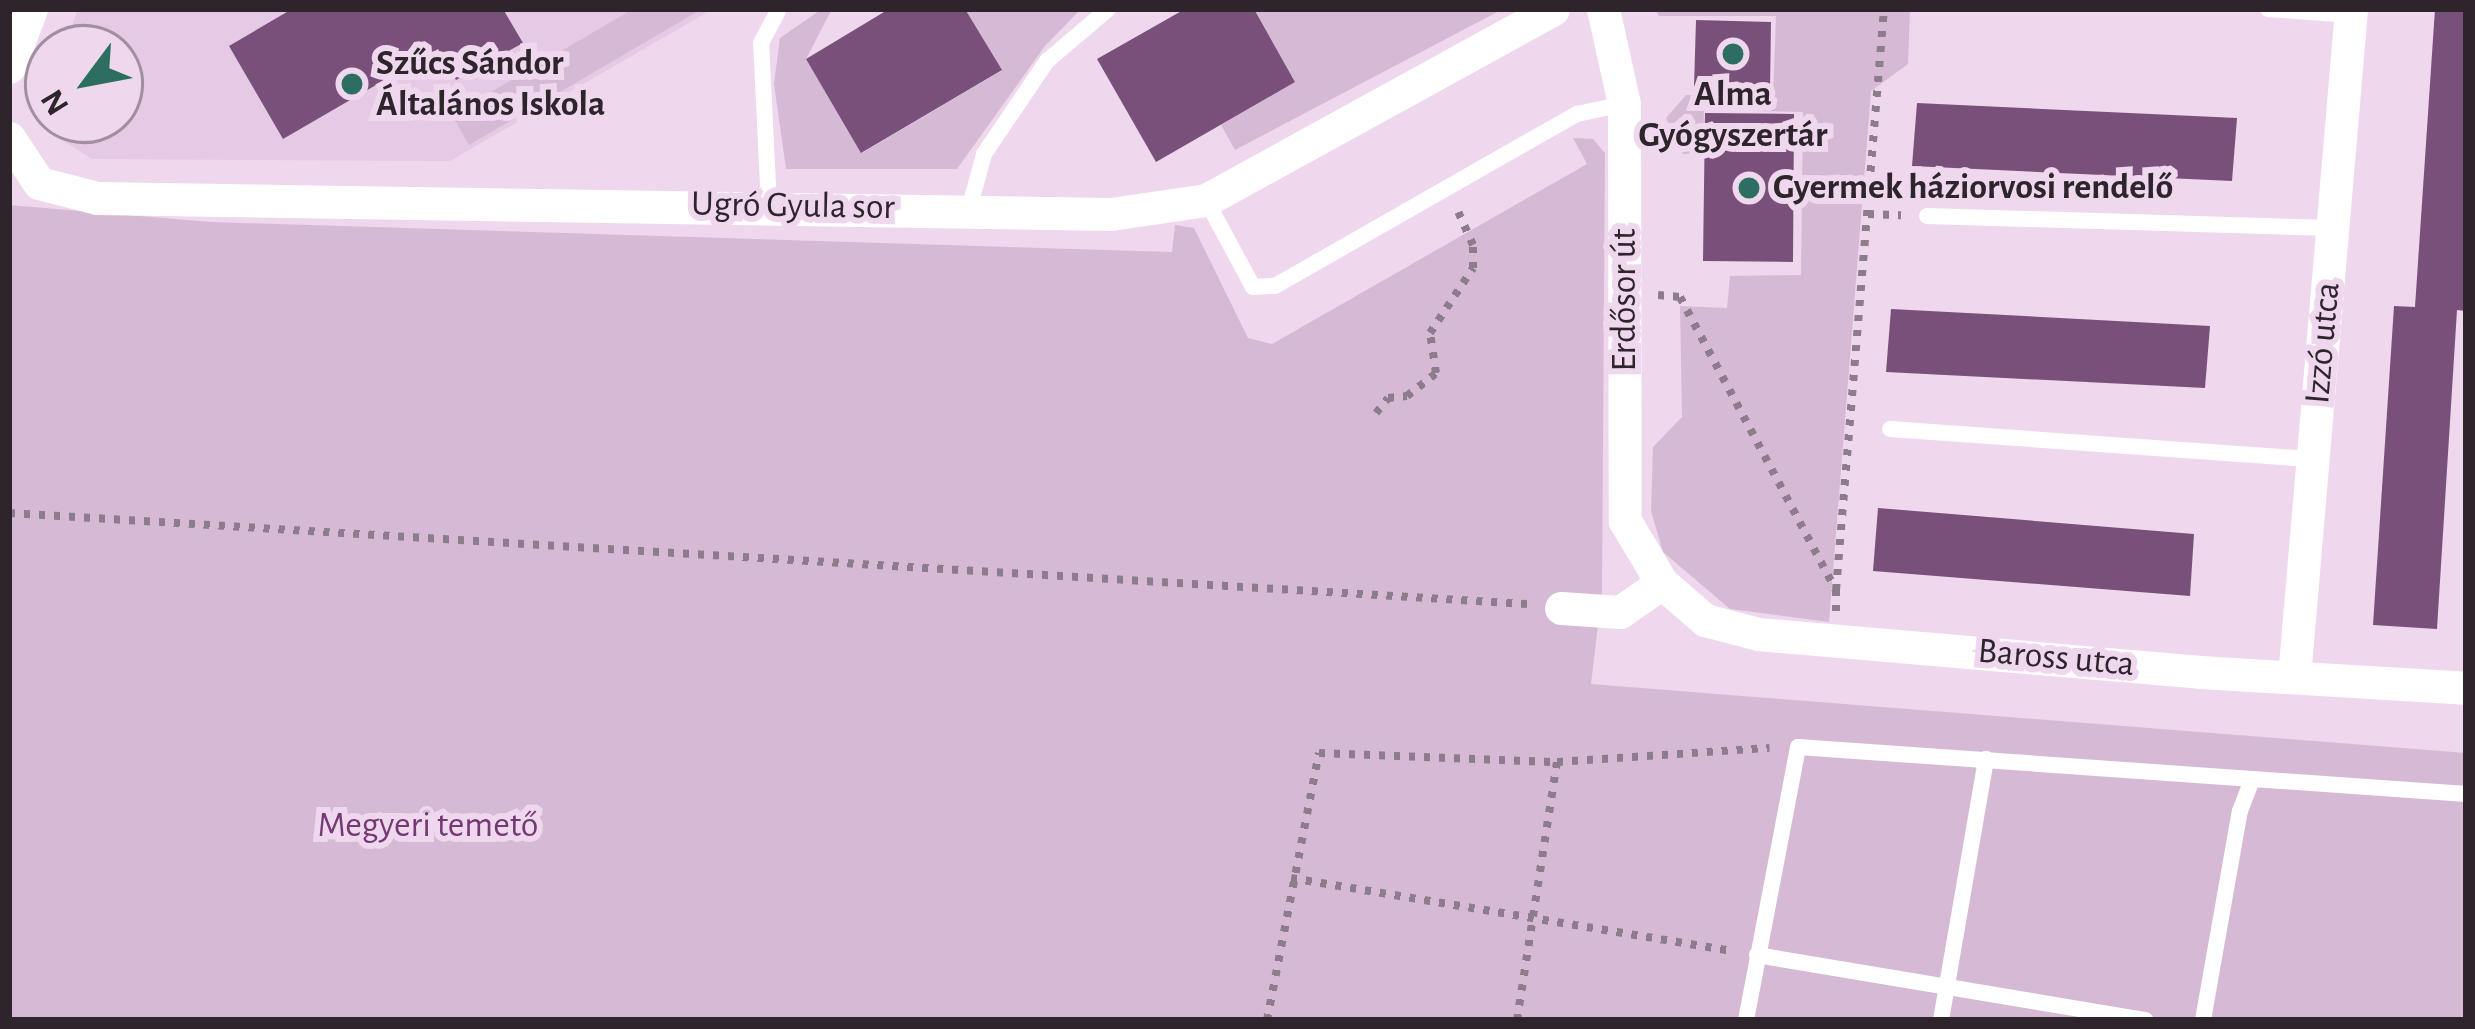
<!DOCTYPE html>
<meta charset="utf-8">
<style>
body{margin:0}
#map{position:relative;width:2475px;height:1029px;overflow:hidden;background:#efd7ee;font-family:"Alegreya Sans",sans-serif}
div>[style]{position:absolute}
[style*='--x']{left:calc(var(--x)*1px);top:calc(var(--y)*1px);width:calc(var(--w)*1px);rotate:calc(var(--a)*1deg)}
.built>*{inset:0;background:#e6c9e5}
.green>*{inset:0;background:#d6bad5}
.building>*{inset:0;background:#795079}
.path>*{height:8px;margin-top:-4px;transform-origin:0;background:repeating-linear-gradient(90deg,#8d7c8c 0 6px,transparent 0 15px)}
.service>*{height:16px;margin:-8px;padding:0 8px;transform-origin:8px;border-radius:8px;background:#fff}
.minor>*{height:33px;margin:-16.5px;padding:0 16.5px;transform-origin:16.5px;border-radius:16.5px;background:#fff}
.dots>*{width:33px;height:33px;translate:-50% -50%;box-sizing:border-box;border:6px solid #efd7ee;border-radius:50%}
span{translate:-50% -50%;white-space:nowrap;text-align:center;line-height:1.15;-webkit-text-stroke:12px #efd7ee;paint-order:stroke}
.poi-label{font-size:36px;color:#2d242c;font-weight:700}
.left{translate:0 -50%;text-align:left}
.street-label{font-size:36px;color:#2d242c}
.park-label{font-size:36px;color:#723972}
.frame{position:absolute;inset:0;border:12px solid #2d242c;pointer-events:none}
.north{position:absolute;left:24px;top:24px;width:120px;height:120px;box-sizing:border-box;background:#efd7ee;border:3px solid #a18fa0;border-radius:50%;rotate:238deg;font-size:33px;font-weight:700;line-height:48px;text-align:center;color:#2d242c}
.north::after{content:'';display:block;margin:auto;width:42px;height:54px;background:#2c6f61;clip-path:polygon(50% 0,100% 100%,50% 72%,0 100%)}
</style>
<div id="map">
<div class="built">
<div style="clip-path:polygon(78px 9px,713px 9px,450px 161px,92px 159px,60px 139px,50px 120px,120px 120px,120px 48px,64px 48px)"></div>
</div>
<div class="green">
<div style="clip-path:polygon(633px 9px,702px 9px,469px 145px,452px 115px)"></div>
<div style="clip-path:polygon(822px 9px,832px 9px,806px 59px,862px 153px,1001px 71px,965px 9px,1081px 9px,1045px 46px,957px 169px,786px 169px,774px 84px,780px 38px)"></div>
<div style="clip-path:polygon(1254px 9px,1503px 9px,1235px 150px,1221px 125px,1295px 82px)"></div>
<div style="clip-path:polygon(1655px 9px,1910px 9px,1908px 64px,1871px 91px,1829px 622px,1730px 609px,1663px 552px,1651px 511px,1653px 447px,1682px 417px,1680px 306px,1727px 308px,1730px 276px,1801px 275px,1803px 112px,1704px 110px,1703px 153px,1683px 154px,1666px 118px,1686px 95px,1773px 98px,1776px 16px,1659px 16px)"></div>
<div style="clip-path:polygon(1573px 138px,1593px 139px,1605px 153px,1602px 591px,1591px 684px,2466px 753px,2466px 1020px,9px 1020px,9px 205px,211px 222px,1172px 252px,1175px 225px,1194px 228px,1248px 338px,1272px 344px,1587px 164px)"></div>
</div>
<div class="building">
<div style="clip-path:polygon(292px 9px,503px 9px,523px 43px,456px 80px,438px 49px,283px 139px,229px 46px)"></div>
<div style="clip-path:polygon(889px 9px,965px 9px,1002px 70px,861px 153px,806px 59px)"></div>
<div style="clip-path:polygon(1185px 9px,1254px 9px,1295px 82px,1156px 162px,1097px 59px)"></div>
<div style="clip-path:polygon(2435px 9px,2466px 9px,2466px 311px,2457px 310px,2437px 629px,2373px 625px,2394px 306px,2415px 307px)"></div>
<div style="clip-path:polygon(1696px 20px,1771px 22px,1770px 89px,1694px 87px)"></div>
<div style="clip-path:polygon(1917px 103px,2237px 118px,2232px 181px,1912px 166px)"></div>
<div style="clip-path:polygon(1705px 113px,1794px 114px,1793px 262px,1703px 261px)"></div>
<div style="clip-path:polygon(1891px 309px,2210px 326px,2205px 388px,1886px 372px)"></div>
<div style="clip-path:polygon(1878px 508px,2194px 534px,2190px 596px,1873px 571px)"></div>
</div>
<div class="path">
<div style="--x:1868;--y:214;--w:33;--a:2"></div>
<div style="--x:1658;--y:295;--w:22;--a:5"></div>
<div style="--x:1680;--y:297;--w:332;--a:62"></div>
<div style="--x:1836;--y:590;--w:21;--a:90"></div>
<div style="--x:1376;--y:413;--w:19;--a:-51"></div>
<div style="--x:1388;--y:398;--w:19;--a:-6"></div>
<div style="--x:1407;--y:396;--w:37;--a:-38"></div>
<div style="--x:1436;--y:373;--w:40;--a:-98.5"></div>
<div style="--x:1430;--y:333;--w:78;--a:-56.5"></div>
<div style="--x:1473;--y:268;--w:23;--a:-90"></div>
<div style="--x:1473;--y:245;--w:36;--a:-114"></div>
<div style="--x:9;--y:513;--w:1523;--a:3.43"></div>
<div style="--x:1836;--y:590;--w:583;--a:-85.28"></div>
<div style="--x:1291;--y:878;--w:447;--a:9.4"></div>
<div style="--x:1267;--y:1020;--w:272;--a:-79"></div>
<div style="--x:1319;--y:753;--w:238;--a:2.2"></div>
<div style="--x:1557;--y:762;--w:213;--a:-3.8"></div>
<div style="--x:1517;--y:1020;--w:261;--a:-81.2"></div>
</div>
<div class="service">
<div style="--x:2268;--y:9;--w:83;--a:4.1"></div>
<div style="--x:1206;--y:200;--w:99;--a:61.6"></div>
<div style="--x:1253;--y:287;--w:22;--a:-3"></div>
<div style="--x:1275;--y:286;--w:348;--a:-29.7"></div>
<div style="--x:1577;--y:114;--w:48;--a:-12"></div>
<div style="--x:769;--y:205;--w:162;--a:-92.8"></div>
<div style="--x:761;--y:43;--w:38;--a:-62"></div>
<div style="--x:969;--y:209;--w:57;--a:-74.7"></div>
<div style="--x:984;--y:154;--w:112;--a:-55.9"></div>
<div style="--x:1047;--y:61;--w:80;--a:-40.4"></div>
<div style="--x:1927;--y:216;--w:406;--a:1.7"></div>
<div style="--x:1890;--y:429;--w:424;--a:4.1"></div>
<div style="--x:1757;--y:955;--w:394;--a:9.5"></div>
<div style="--x:1746;--y:1020;--w:278;--a:-79.2"></div>
<div style="--x:1798;--y:747;--w:670;--a:4.02"></div>
<div style="--x:1941;--y:1020;--w:265;--a:-80.2"></div>
<div style="--x:2203;--y:1020;--w:212;--a:-80"></div>
<div style="--x:2240;--y:811;--w:33;--a:-69"></div>
</div>
<div class="minor">
<div style="--x:1603;--y:9;--w:97;--a:77.5"></div>
<div style="--x:1624;--y:104;--w:417;--a:89.9"></div>
<div style="--x:1625;--y:521;--w:72;--a:59.2"></div>
<div style="--x:1662;--y:583;--w:57;--a:40.7"></div>
<div style="--x:1705;--y:620;--w:55;--a:14.8"></div>
<div style="--x:1758;--y:634;--w:444;--a:4.9"></div>
<div style="--x:2200;--y:672;--w:266;--a:3.4"></div>
<div style="--x:9;--y:67;--w:62;--a:-69.2"></div>
<div style="--x:9;--y:138;--w:54;--a:56.3"></div>
<div style="--x:39;--y:183;--w:60;--a:14.5"></div>
<div style="--x:97;--y:198;--w:1014;--a:0.9"></div>
<div style="--x:1111;--y:214;--w:96;--a:-8.4"></div>
<div style="--x:1206;--y:200;--w:396;--a:-28.8"></div>
<div style="--x:1561;--y:608;--w:59;--a:3.9"></div>
<div style="--x:1620;--y:612;--w:51;--a:-34.6"></div>
<div style="--x:2294;--y:677;--w:670;--a:-85.12"></div>
</div>
<div class="dots">
<div style="left:1733px;top:54px;background:#2c6f61"></div>
<div style="left:352px;top:84px;background:#2c6f61"></div>
<div style="left:1749px;top:188px;background:#2c6f61"></div>
</div>
<div class="poi-label">
<span class="left" style="left:376px;top:84px">Szűcs Sándor<br>Általános Iskola</span>
<span style="left:1733px;top:115px">Alma<br>Gyógyszertár</span>
<span class="left" style="left:1773px;top:188px">Gyermek háziorvosi rendelő</span>
</div>
<div class="street-label">
<span style="left:793px;top:206px;rotate:1deg">Ugró Gyula sor</span>
<span style="left:1625px;top:300px;rotate:-90deg">Erdősor út</span>
<span style="left:2323px;top:343px;rotate:-85deg">Izzó utca</span>
<span style="left:2056px;top:658px;rotate:5deg">Baross utca</span>
</div>
<div class="park-label">
<span style="left:428px;top:826px">Megyeri temető</span>
</div>
<div class="frame"></div>
<div class="north">N</div>
</div>
